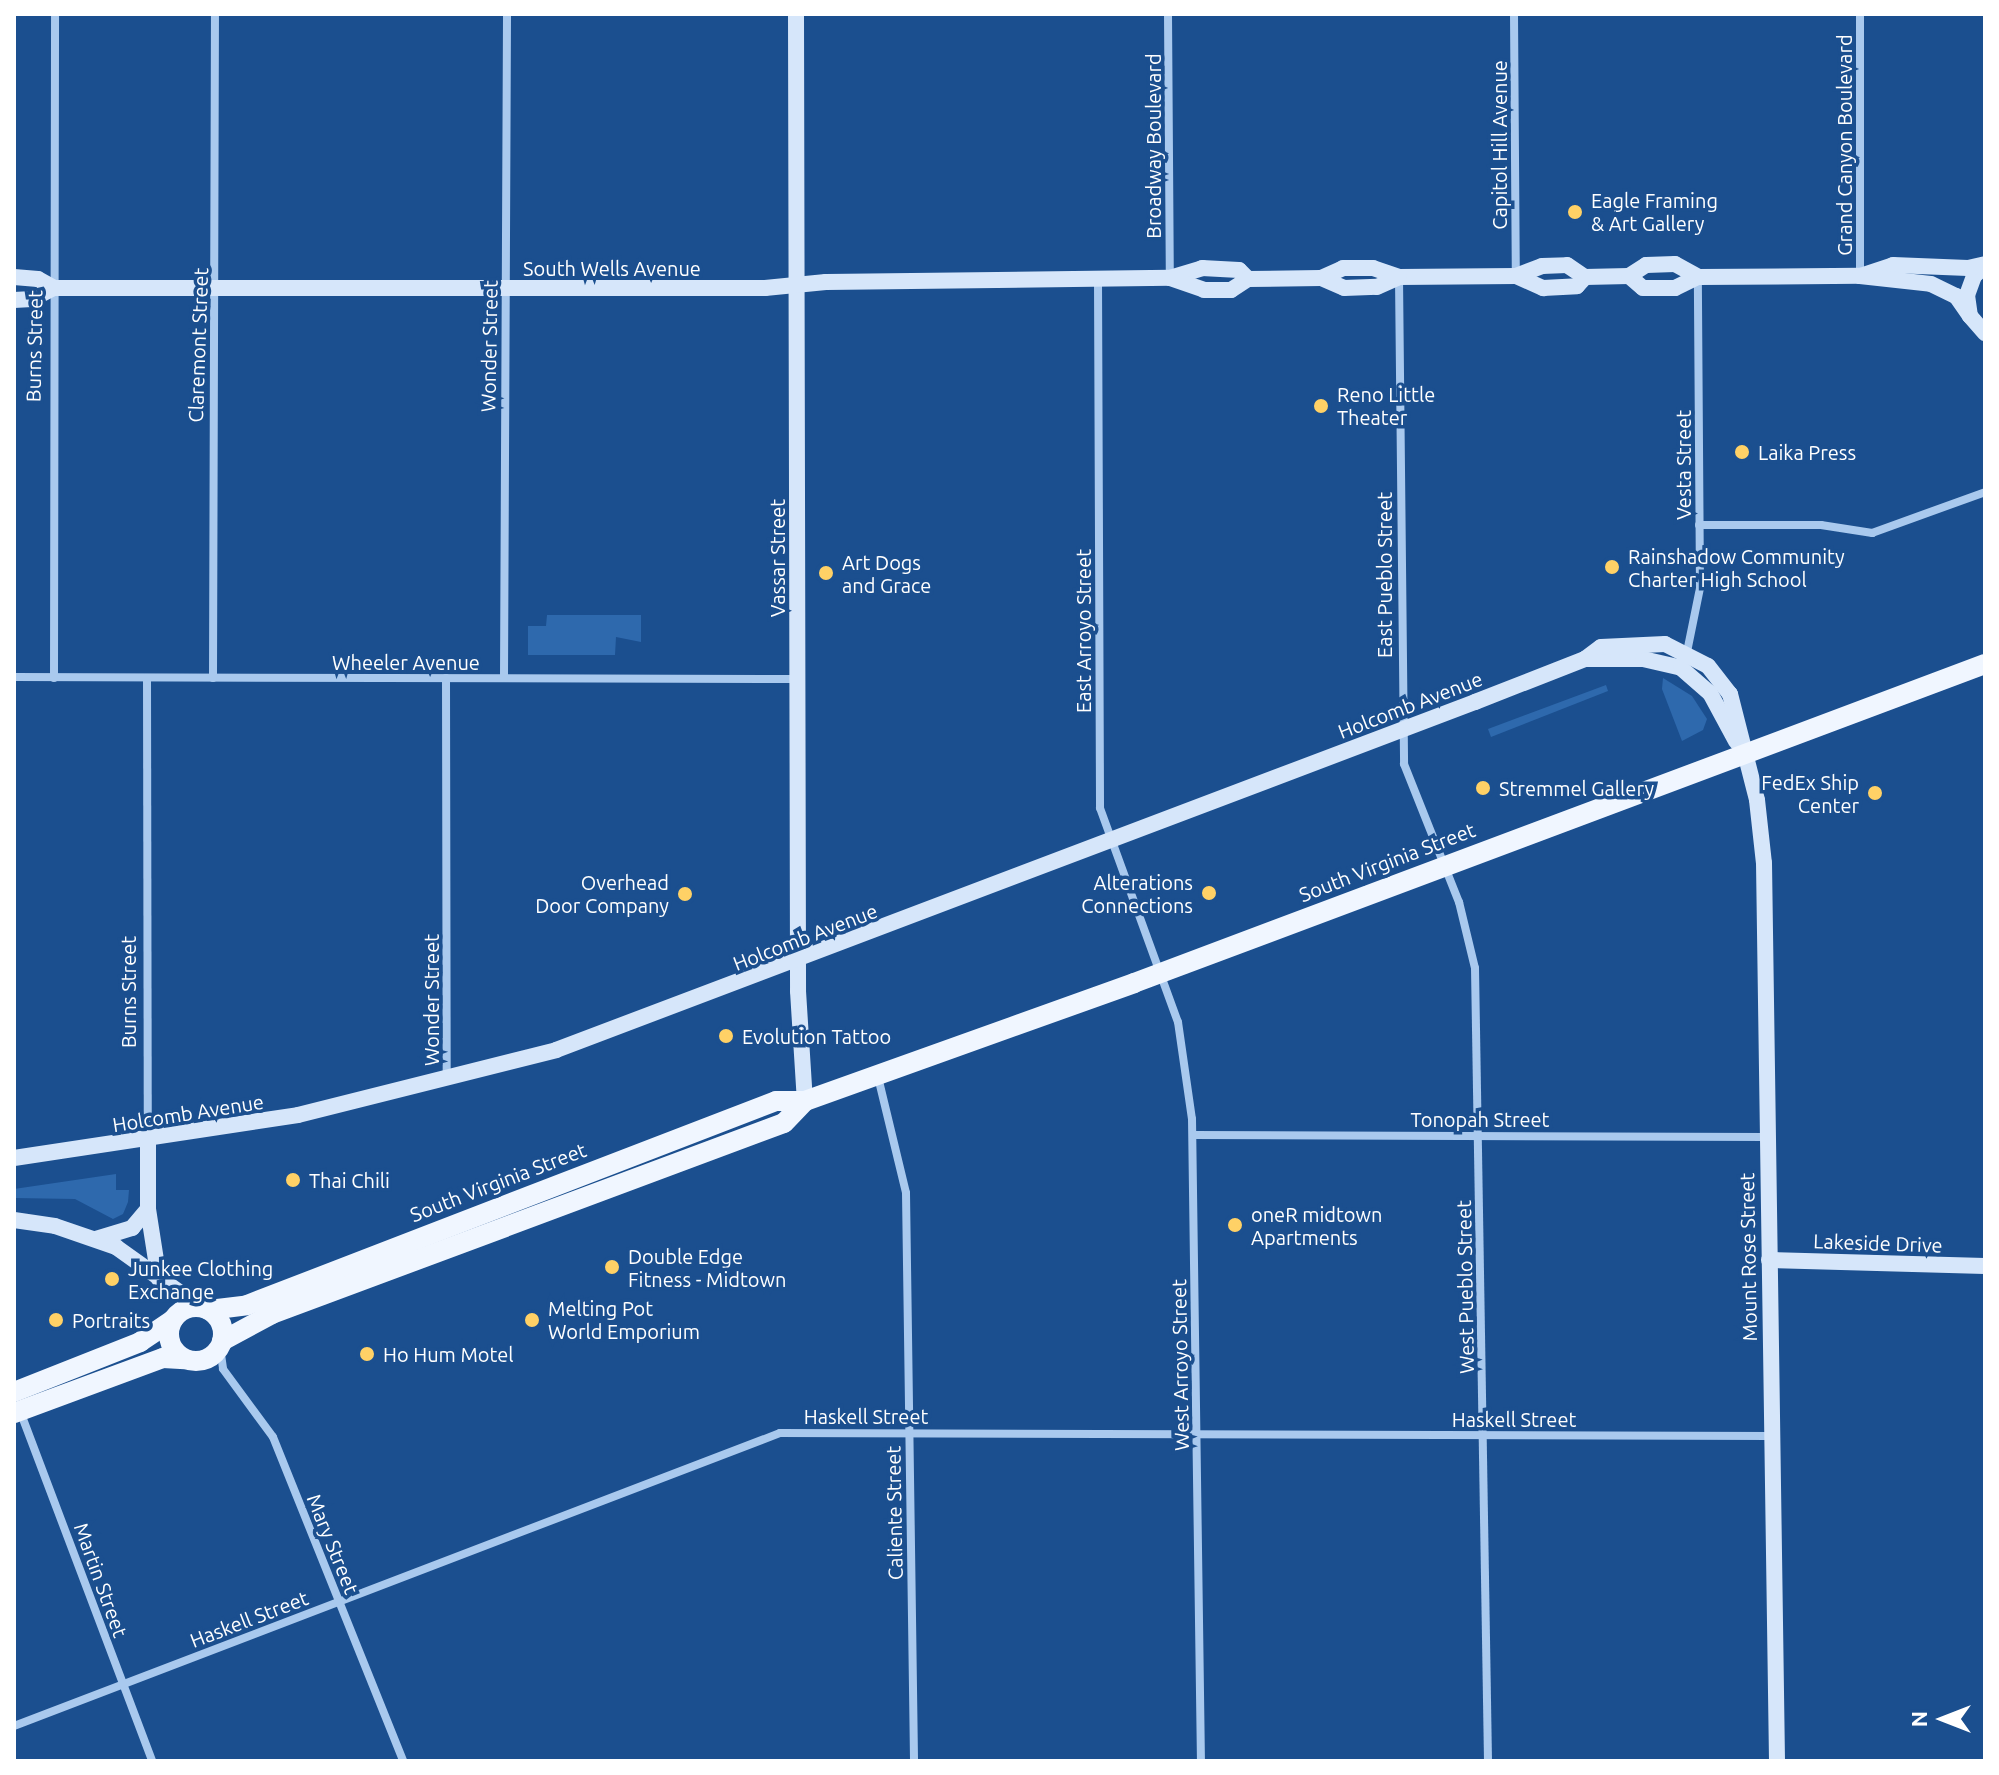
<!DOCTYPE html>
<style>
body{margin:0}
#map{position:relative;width:1999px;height:1775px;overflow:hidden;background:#1b4f8f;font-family:Ubuntu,sans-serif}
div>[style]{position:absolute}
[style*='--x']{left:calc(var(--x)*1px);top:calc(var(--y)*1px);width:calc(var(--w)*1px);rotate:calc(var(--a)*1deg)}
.green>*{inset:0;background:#2e69ad}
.street>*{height:8px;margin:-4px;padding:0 4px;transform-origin:4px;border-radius:4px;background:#a9c9ee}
.secondary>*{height:16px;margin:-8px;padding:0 8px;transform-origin:8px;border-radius:8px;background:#d6e6fa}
.primary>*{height:20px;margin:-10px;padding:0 10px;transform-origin:10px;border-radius:10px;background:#f0f6ff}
.primary>.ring{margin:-10px;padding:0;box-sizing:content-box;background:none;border:20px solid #f0f6ff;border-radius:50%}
.dots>*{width:22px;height:22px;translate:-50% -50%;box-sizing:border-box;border:4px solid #1b4f8f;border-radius:50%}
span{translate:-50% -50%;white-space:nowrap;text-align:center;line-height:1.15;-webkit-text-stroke:7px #1b4f8f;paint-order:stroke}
.street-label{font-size:20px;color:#fff}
.poi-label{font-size:20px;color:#fff}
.left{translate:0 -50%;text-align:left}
.right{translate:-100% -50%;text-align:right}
.frame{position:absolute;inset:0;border:16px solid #fff;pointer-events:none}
.north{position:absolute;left:1903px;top:1679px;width:80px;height:80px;-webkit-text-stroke:6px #1b4f8f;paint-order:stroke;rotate:270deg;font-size:22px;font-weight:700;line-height:32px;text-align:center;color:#fff}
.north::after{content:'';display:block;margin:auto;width:28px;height:36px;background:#fff;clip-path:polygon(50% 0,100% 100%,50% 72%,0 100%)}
</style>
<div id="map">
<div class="green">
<div style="clip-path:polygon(547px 615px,641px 615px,641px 642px,616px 637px,615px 655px,528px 655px,528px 626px,546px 626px)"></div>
<div style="clip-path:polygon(1663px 678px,1692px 696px,1707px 719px,1703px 730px,1682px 741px,1662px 689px)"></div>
<div style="clip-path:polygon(1606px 685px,1608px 691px,1491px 737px,1488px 729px)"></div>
<div style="clip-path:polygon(116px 1174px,116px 1190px,129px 1190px,128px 1202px,123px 1214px,113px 1219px,75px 1199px,14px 1198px,14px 1189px)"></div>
</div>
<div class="street">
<div style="--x:1168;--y:14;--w:264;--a:89.6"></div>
<div style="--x:1514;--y:14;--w:262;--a:89.6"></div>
<div style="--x:1860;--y:14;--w:261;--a:90"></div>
<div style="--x:1399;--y:278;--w:486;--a:89.4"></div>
<div style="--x:1404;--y:764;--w:149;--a:68.3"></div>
<div style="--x:1459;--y:902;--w:68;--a:76.4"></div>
<div style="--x:1475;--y:968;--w:793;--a:89.06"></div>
<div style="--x:1098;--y:280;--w:528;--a:89.78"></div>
<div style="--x:1100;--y:808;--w:228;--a:70"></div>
<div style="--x:1178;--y:1022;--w:98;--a:81.8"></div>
<div style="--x:1192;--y:1119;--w:642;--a:89.2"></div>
<div style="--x:1699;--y:525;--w:122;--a:0"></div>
<div style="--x:1821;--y:525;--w:52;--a:8.9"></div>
<div style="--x:1872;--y:533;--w:120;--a:-19.9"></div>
<div style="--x:1687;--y:652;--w:65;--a:-78.5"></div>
<div style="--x:1700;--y:588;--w:310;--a:-90.4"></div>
<div style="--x:14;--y:677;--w:783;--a:0.15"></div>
<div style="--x:54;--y:678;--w:664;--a:-89.91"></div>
<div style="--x:147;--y:678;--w:461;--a:89.9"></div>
<div style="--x:213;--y:678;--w:664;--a:-89.83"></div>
<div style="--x:446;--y:678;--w:402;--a:89.9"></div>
<div style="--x:504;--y:678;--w:664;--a:-89.74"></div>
<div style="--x:878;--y:1077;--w:119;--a:76.4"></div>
<div style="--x:906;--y:1193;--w:568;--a:89.19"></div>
<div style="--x:1193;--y:1135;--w:573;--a:0.2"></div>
<div style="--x:220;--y:1347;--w:22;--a:82"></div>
<div style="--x:223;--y:1369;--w:84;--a:53.7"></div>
<div style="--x:273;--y:1437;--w:349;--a:68.1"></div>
<div style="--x:20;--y:1411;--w:374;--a:69.3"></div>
<div style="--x:14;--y:1726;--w:820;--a:-20.93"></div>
<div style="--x:780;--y:1433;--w:991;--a:0.17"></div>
</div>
<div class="secondary">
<div style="--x:796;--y:14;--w:977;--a:89.88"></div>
<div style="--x:798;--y:991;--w:110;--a:86.4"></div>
<div style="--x:1985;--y:266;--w:15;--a:138"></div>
<div style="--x:1974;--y:276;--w:20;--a:110"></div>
<div style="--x:1967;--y:295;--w:21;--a:82"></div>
<div style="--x:1970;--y:316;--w:23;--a:49"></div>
<div style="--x:1516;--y:276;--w:30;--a:24"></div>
<div style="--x:1543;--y:288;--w:34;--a:-3"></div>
<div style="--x:1577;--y:286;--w:12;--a:-48"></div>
<div style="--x:1629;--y:276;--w:18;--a:41"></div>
<div style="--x:1643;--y:288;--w:32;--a:0"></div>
<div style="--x:1675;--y:288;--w:25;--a:-26"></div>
<div style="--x:1860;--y:276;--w:35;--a:-18"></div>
<div style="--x:1893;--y:265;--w:75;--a:2.3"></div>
<div style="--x:1968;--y:268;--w:17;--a:-13"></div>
<div style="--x:14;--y:277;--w:24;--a:5"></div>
<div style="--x:38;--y:279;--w:18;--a:29"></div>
<div style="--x:54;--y:288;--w:711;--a:0"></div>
<div style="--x:765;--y:288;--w:61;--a:-5.6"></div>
<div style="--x:826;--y:282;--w:344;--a:-0.7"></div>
<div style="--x:1170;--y:278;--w:34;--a:-17"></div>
<div style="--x:1202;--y:268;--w:37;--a:3"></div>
<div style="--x:1239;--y:270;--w:13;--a:45"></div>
<div style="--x:1248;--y:279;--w:73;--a:-0.8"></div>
<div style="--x:1321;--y:278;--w:24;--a:-24"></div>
<div style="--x:1343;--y:268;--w:30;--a:0"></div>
<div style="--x:1373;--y:268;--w:28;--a:19"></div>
<div style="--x:1399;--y:277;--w:117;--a:-0.5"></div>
<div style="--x:1516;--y:276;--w:28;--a:-21"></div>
<div style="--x:1542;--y:266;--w:25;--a:-2"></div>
<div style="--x:1567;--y:265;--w:22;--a:34"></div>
<div style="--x:1585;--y:277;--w:44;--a:-1.3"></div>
<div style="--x:1629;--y:276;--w:20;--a:-33"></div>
<div style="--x:1646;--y:265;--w:29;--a:-2"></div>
<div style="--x:1675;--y:264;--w:26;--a:29"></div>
<div style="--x:1698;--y:277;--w:162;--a:-0.4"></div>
<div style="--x:1860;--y:276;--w:71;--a:6.4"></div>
<div style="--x:1931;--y:284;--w:28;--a:26"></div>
<div style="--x:1956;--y:296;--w:24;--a:55"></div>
<div style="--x:1170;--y:278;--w:36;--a:19"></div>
<div style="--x:1204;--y:290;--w:27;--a:0"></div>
<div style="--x:1231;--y:290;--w:20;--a:-33"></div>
<div style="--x:1321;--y:278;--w:25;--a:23"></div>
<div style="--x:1344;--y:288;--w:33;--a:-2"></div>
<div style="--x:1377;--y:287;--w:24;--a:-24"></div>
<div style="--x:14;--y:300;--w:18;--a:-3"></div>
<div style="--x:32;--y:299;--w:25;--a:-27"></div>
<div style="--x:1585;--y:659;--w:58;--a:0"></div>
<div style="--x:1643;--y:659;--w:39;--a:13"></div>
<div style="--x:1681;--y:668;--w:38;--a:41"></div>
<div style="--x:1710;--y:693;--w:55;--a:61.6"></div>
<div style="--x:148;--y:1140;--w:69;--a:90"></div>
<div style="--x:148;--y:1209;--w:71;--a:81.1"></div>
<div style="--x:14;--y:1158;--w:287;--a:-8.6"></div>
<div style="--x:298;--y:1115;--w:266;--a:-14.1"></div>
<div style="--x:556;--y:1050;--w:983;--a:-20.74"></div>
<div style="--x:1475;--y:702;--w:118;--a:-21.4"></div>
<div style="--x:1585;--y:659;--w:20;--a:-37"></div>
<div style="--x:1601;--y:647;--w:64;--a:-2.7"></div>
<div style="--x:1665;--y:644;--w:48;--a:27.1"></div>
<div style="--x:1708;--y:666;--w:36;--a:52"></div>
<div style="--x:1730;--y:694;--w:109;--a:75.7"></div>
<div style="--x:1757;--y:800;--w:63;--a:83.7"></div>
<div style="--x:1764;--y:863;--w:898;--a:89.17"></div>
<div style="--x:14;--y:1220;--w:41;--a:8.3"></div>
<div style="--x:55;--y:1226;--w:65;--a:19"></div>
<div style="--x:116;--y:1247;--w:103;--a:35.5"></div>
<div style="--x:96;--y:1239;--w:38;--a:-17"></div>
<div style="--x:132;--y:1228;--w:25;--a:-50"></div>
<div style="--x:1769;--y:1260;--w:216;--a:1.6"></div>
</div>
<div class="primary">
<div class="ring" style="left:169px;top:1307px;width:34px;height:34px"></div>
<div style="--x:209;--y:1310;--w:38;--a:-7"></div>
<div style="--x:247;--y:1305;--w:567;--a:-21.09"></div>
<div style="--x:776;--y:1101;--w:29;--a:0"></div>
<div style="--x:805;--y:1101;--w:350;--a:-19.7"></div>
<div style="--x:1134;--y:983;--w:909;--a:-20.55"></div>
<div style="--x:222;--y:1341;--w:57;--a:-28.4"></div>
<div style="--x:272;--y:1314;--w:546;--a:-20.46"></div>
<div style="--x:784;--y:1123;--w:30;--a:-46"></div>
<div style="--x:14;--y:1392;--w:136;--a:-21.6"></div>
<div style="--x:140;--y:1342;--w:40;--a:-34"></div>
<div style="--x:14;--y:1413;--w:159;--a:-20.3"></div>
<div style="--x:163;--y:1358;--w:22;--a:3"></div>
</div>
<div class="dots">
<div style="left:1575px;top:212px;background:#ffd166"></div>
<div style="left:1321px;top:406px;background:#ffd166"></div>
<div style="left:1742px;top:452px;background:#ffd166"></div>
<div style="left:1612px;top:567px;background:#ffd166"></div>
<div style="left:826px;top:573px;background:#ffd166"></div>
<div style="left:1483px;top:788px;background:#ffd166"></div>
<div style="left:1875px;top:793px;background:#ffd166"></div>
<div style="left:1209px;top:893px;background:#ffd166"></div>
<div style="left:685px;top:894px;background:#ffd166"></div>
<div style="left:726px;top:1036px;background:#ffd166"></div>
<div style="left:293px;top:1180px;background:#ffd166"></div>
<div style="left:1235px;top:1225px;background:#ffd166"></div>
<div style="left:612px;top:1267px;background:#ffd166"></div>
<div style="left:112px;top:1279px;background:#ffd166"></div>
<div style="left:56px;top:1320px;background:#ffd166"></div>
<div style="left:532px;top:1320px;background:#ffd166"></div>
<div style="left:367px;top:1354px;background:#ffd166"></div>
</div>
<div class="street-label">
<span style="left:1499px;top:145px;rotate:-90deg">Capitol Hill Avenue</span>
<span style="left:1844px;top:145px;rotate:-90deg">Grand Canyon Boulevard</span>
<span style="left:1153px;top:146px;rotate:-90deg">Broadway Boulevard</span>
<span style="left:612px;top:268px">South Wells Avenue</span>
<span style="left:198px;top:345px;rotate:-88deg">Claremont Street</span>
<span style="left:34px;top:346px;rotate:-89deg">Burns Street</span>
<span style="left:489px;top:346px;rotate:-89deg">Wonder Street</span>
<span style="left:1683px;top:465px;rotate:-90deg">Vesta Street</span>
<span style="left:777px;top:558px;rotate:-90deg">Vassar Street</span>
<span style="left:1384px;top:575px;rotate:-90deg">East Pueblo Street</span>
<span style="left:1083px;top:631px;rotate:-90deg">East Arroyo Street</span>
<span style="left:406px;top:662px">Wheeler Avenue</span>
<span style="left:1410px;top:705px;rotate:-21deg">Holcomb Avenue</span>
<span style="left:1387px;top:862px;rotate:-21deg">South Virginia Street</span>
<span style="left:805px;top:937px;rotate:-21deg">Holcomb Avenue</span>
<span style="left:128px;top:992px;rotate:-90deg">Burns Street</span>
<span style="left:431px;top:1000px;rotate:-90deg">Wonder Street</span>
<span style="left:188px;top:1113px;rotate:-9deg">Holcomb Avenue</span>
<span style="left:1480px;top:1119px">Tonopah Street</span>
<span style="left:498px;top:1182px;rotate:-21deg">South Virginia Street</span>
<span style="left:1878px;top:1243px;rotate:2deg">Lakeside Drive</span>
<span style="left:1748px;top:1257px;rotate:-91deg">Mount Rose Street</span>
<span style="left:1465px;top:1287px;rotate:-91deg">West Pueblo Street</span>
<span style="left:1180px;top:1365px;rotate:-91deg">West Arroyo Street</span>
<span style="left:866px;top:1416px">Haskell Street</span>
<span style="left:1514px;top:1419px">Haskell Street</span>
<span style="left:894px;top:1513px;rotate:-91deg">Caliente Street</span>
<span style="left:333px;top:1544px;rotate:68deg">Mary Street</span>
<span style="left:101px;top:1580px;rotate:70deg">Martin Street</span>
<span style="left:249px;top:1619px;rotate:-21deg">Haskell Street</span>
</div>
<div class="poi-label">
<span class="left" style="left:1591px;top:212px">Eagle Framing<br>&amp; Art Gallery</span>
<span class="left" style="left:1337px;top:406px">Reno Little<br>Theater</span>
<span class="left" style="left:1758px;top:452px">Laika Press</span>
<span class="left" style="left:1628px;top:568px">Rainshadow Community<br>Charter High School</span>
<span class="left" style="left:842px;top:574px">Art Dogs<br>and Grace</span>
<span class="right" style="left:1859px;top:794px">FedEx Ship<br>Center</span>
<span class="left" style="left:1499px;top:788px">Stremmel Gallery</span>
<span class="right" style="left:669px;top:894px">Overhead<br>Door Company</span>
<span class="right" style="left:1193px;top:894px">Alterations<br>Connections</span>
<span class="left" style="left:742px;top:1036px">Evolution Tattoo</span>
<span class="left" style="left:309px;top:1180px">Thai Chili</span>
<span class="left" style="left:1251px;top:1226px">oneR midtown<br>Apartments</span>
<span class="left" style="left:628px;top:1268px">Double Edge<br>Fitness - Midtown</span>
<span class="left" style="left:128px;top:1280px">Junkee Clothing<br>Exchange</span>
<span class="left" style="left:548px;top:1320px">Melting Pot<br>World Emporium</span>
<span class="left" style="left:72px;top:1320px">Portraits</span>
<span class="left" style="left:383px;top:1354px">Ho Hum Motel</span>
</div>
<div class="frame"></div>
<div class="north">N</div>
</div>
